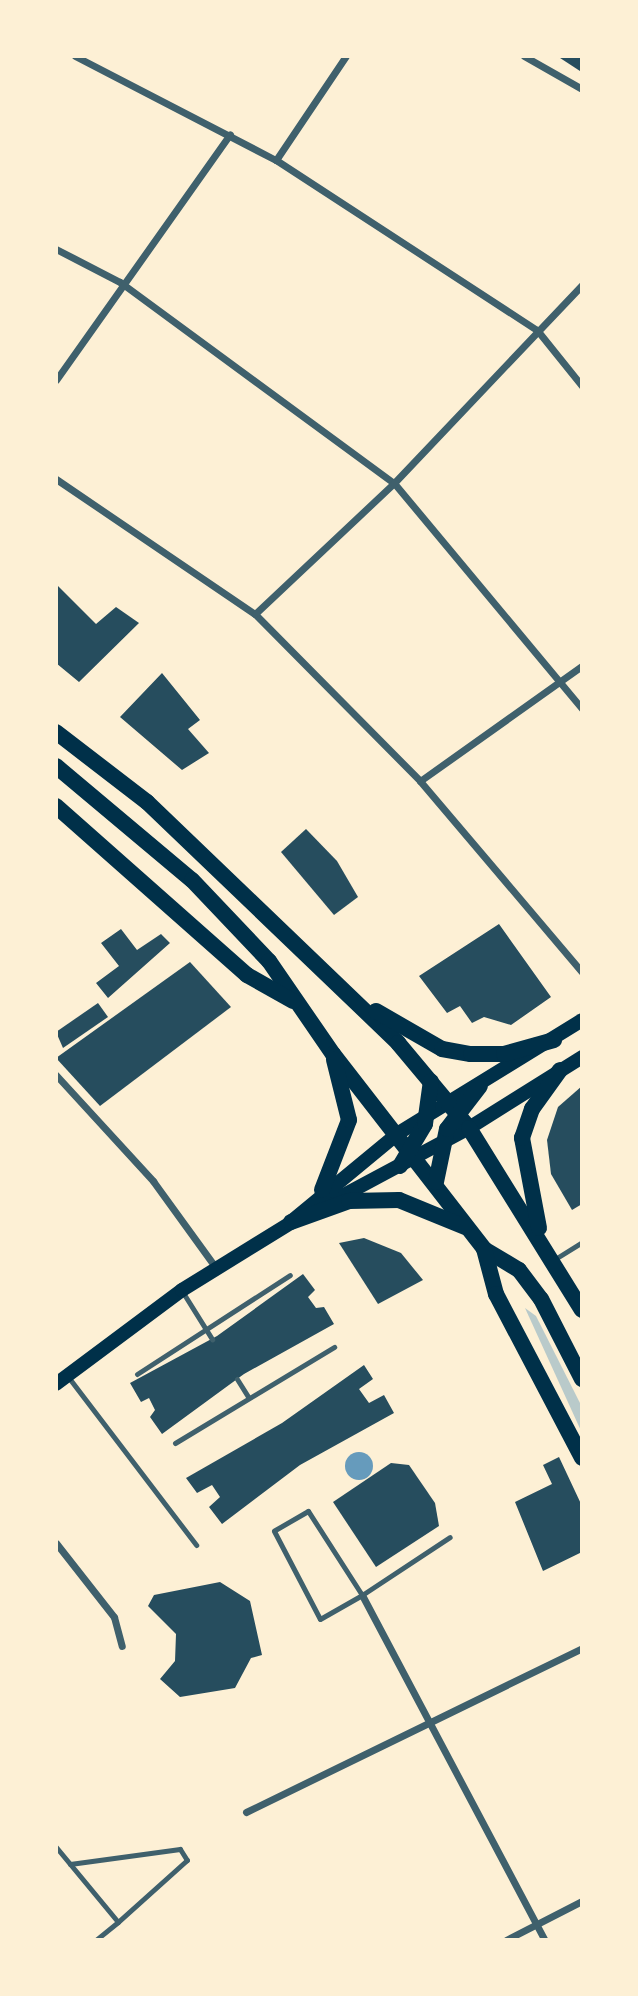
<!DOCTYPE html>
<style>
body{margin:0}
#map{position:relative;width:638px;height:1996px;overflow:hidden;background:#fdf0d5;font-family:"Public Sans",sans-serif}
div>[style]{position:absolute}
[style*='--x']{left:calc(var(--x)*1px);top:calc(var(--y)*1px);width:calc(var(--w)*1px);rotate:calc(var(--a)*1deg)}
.green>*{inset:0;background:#b9caca}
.water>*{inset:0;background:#669bbc}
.round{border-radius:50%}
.building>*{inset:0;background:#264d5e}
.service>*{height:5px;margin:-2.5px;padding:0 2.5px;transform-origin:2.5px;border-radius:2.5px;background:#3f606c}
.minor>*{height:7px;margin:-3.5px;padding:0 3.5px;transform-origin:3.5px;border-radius:3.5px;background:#3f606c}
.secondary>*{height:14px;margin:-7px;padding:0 7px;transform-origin:7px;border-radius:7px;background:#003049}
.primary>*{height:16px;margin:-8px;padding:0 8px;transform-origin:8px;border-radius:8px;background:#003049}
span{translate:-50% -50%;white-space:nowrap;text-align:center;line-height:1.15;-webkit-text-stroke:5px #fdf0d5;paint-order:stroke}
.frame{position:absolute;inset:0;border:58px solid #fdf0d5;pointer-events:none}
</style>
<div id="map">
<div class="green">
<div style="clip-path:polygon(525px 1308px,536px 1316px,582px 1407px,582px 1433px)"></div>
</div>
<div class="water">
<div class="round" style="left:345px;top:1452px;width:28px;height:28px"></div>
</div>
<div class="building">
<div style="clip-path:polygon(557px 56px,582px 56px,582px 68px,580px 71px)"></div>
<div style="clip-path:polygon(56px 584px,96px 624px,116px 607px,139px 623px,79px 682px,56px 663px)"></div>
<div style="clip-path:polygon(162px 673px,200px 720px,188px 729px,209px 753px,182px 770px,120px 717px)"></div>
<div style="clip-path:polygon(306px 829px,337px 861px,358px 897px,334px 915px,281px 852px)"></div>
<div style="clip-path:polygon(499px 924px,551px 997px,511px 1025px,484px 1017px,472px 1023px,460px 1006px,447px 1013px,419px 976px)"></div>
<div style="clip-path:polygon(121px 929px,137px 950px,161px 934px,170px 943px,108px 998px,96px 983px,119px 966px,101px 943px)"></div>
<div style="clip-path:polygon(190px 962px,231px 1007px,100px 1106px,56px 1058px)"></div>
<div style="clip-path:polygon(98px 1003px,108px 1017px,63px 1048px,56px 1032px)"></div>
<div style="clip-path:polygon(582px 1086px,582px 1204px,572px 1210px,551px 1174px,547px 1140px,558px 1107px)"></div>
<div style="clip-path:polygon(364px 1238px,401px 1253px,423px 1280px,378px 1304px,339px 1243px)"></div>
<div style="clip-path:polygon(303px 1274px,315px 1290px,308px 1297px,316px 1308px,324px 1307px,334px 1324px,244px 1374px,162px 1434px,150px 1417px,155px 1410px,149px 1398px,141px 1402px,130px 1383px,217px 1336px)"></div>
<div style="clip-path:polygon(364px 1365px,373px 1379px,359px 1389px,369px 1403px,384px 1395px,394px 1413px,300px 1465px,222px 1524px,209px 1507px,220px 1497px,212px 1485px,197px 1493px,186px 1478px,282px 1423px)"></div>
<div style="clip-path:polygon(559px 1457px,582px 1506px,582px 1552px,543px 1571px,515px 1502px,552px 1484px,543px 1465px)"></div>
<div style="clip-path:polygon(391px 1463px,409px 1465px,435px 1503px,439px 1526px,376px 1567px,333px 1502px)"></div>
<div style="clip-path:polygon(220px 1582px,250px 1601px,262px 1655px,251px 1658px,235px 1688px,180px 1697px,160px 1679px,175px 1661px,176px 1634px,148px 1606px,154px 1595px)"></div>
</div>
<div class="service">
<div style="--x:555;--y:1259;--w:32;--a:-32"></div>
<div style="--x:182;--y:1291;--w:57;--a:58"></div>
<div style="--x:137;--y:1374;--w:182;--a:-32.9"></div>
<div style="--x:69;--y:1378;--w:210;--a:52.7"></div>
<div style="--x:237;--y:1379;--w:22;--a:58"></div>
<div style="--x:175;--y:1443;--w:186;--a:-31.1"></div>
<div style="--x:362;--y:1595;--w:100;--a:-122.7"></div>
<div style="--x:308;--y:1511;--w:39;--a:150"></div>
<div style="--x:274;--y:1531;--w:99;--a:62.4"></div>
<div style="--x:320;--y:1619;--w:48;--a:-29.7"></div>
<div style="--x:362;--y:1595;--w:105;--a:-33.4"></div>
<div style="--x:56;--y:1847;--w:97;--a:50.4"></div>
<div style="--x:118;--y:1922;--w:28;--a:141"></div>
<div style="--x:70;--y:1864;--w:111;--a:-7.8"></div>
<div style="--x:180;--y:1849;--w:13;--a:58"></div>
<div style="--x:187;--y:1860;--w:93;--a:138.1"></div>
</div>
<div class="minor">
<div style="--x:75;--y:56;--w:226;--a:27.4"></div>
<div style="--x:276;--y:160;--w:311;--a:33.1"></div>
<div style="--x:537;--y:330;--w:72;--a:51.2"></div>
<div style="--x:524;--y:56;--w:67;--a:29.6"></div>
<div style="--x:276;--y:160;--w:125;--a:-56.1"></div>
<div style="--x:56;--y:249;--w:72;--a:27.3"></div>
<div style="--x:120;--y:282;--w:340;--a:36.3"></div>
<div style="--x:394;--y:483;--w:294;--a:50.2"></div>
<div style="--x:56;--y:380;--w:301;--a:-54.7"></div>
<div style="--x:56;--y:479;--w:240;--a:34.2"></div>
<div style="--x:255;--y:614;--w:235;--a:45.3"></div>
<div style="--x:420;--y:781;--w:250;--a:49.7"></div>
<div style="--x:255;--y:614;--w:191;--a:-43.3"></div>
<div style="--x:394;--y:483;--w:273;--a:-46.5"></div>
<div style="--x:420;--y:781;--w:199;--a:-35.4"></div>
<div style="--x:56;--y:1075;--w:144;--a:47.5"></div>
<div style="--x:153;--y:1181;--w:107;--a:54.1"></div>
<div style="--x:56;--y:1543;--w:94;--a:51.9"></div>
<div style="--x:114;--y:1617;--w:30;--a:75"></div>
<div style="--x:362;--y:1595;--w:391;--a:62.1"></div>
<div style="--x:246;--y:1812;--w:374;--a:-26"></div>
<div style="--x:506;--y:1940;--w:85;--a:-27.2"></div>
</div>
<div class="secondary">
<div style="--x:331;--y:1202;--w:157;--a:-28.2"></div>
<div style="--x:469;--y:1128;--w:133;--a:-32.1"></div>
<div style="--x:292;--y:1221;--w:136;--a:-39.6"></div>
<div style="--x:397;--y:1134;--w:217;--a:-31.6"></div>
<div style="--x:56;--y:1384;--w:157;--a:-36.7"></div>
<div style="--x:182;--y:1290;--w:139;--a:-31.7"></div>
</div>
<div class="primary">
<div style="--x:56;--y:732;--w:115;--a:37.6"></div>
<div style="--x:147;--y:802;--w:348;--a:43.8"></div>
<div style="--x:398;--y:1043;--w:111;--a:50.1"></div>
<div style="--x:469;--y:1128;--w:214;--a:58.2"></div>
<div style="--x:56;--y:766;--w:177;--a:40"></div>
<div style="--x:192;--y:880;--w:112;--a:46.5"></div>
<div style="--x:269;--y:961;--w:113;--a:55.5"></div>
<div style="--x:333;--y:1054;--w:247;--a:52.2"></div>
<div style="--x:484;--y:1249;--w:41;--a:31"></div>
<div style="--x:519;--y:1270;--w:36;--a:53"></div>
<div style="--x:541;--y:1299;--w:90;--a:62.9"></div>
<div style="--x:56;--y:806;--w:255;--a:41.5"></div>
<div style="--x:247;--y:975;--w:53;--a:29.5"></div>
<div style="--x:376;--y:1011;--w:76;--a:29.9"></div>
<div style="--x:442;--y:1049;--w:29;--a:10"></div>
<div style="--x:471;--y:1054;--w:33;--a:0"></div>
<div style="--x:504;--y:1054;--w:52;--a:-15.6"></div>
<div style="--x:400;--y:1166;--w:49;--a:-59.2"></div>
<div style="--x:425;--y:1124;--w:43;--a:-82.1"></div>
<div style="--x:436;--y:1182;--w:54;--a:-78.3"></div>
<div style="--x:447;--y:1129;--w:54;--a:-52.5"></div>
<div style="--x:322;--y:1190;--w:75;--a:-68.9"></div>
<div style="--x:349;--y:1120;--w:62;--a:-104"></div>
<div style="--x:291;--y:1222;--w:62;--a:-19.9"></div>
<div style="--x:349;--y:1201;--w:50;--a:-1.1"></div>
<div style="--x:399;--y:1200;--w:71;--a:22.2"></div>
<div style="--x:539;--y:1228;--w:92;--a:-100.7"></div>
<div style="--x:522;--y:1138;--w:31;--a:-71"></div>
<div style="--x:532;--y:1109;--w:48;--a:-54.3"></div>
<div style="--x:484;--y:1249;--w:47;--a:75.1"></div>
<div style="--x:496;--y:1294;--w:185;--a:62.3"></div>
</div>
<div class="frame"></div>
</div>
